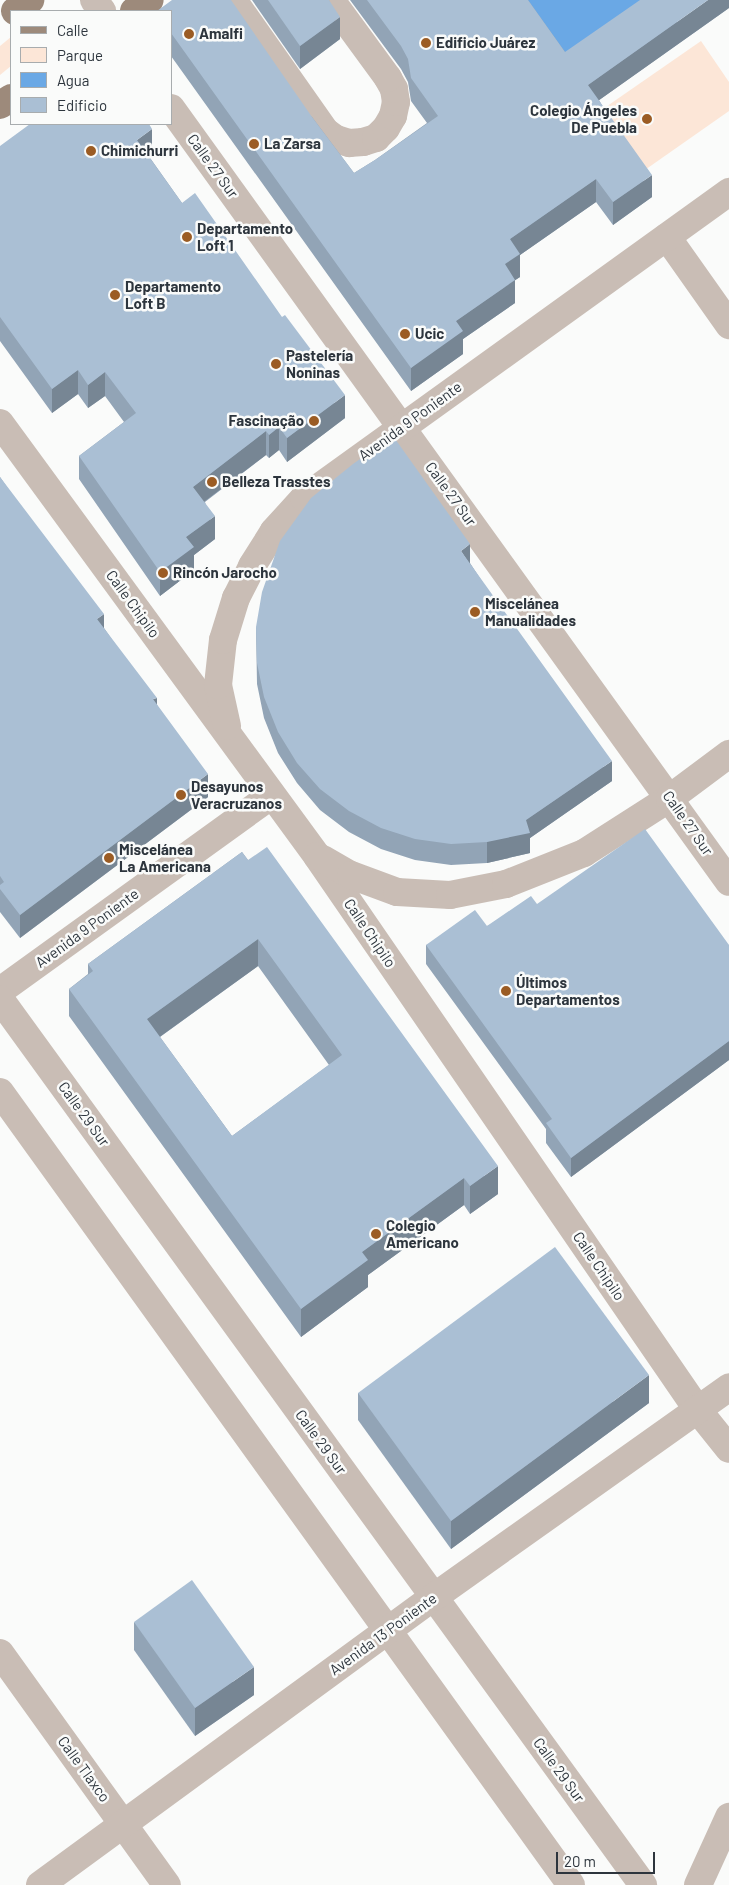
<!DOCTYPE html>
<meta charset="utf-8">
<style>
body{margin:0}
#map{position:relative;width:729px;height:1885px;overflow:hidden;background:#fafbfa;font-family:Barlow,sans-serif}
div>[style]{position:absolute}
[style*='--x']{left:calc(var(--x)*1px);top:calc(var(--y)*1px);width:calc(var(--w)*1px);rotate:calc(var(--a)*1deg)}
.green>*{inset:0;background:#fce6d7}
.water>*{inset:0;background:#6aa8e5}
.minor>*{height:28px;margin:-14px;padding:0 14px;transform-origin:14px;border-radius:14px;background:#c9bdb5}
.major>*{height:28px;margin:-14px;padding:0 14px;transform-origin:14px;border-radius:14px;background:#9d8a7b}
.wall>*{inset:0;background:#92a4b6}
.shaded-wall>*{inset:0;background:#778694}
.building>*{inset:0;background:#aabfd4}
.dots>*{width:14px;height:14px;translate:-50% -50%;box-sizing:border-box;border:2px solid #fafbfa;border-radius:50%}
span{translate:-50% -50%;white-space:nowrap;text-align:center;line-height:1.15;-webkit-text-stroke:5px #fafbfa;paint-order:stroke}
.poi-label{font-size:15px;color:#2d353d;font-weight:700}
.left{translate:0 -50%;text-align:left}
.right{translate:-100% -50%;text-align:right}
.street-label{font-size:15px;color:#2d353d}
.legend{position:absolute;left:10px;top:10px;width:162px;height:115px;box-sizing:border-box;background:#fafbfa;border:1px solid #a8acae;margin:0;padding:6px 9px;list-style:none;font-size:15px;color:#2d353d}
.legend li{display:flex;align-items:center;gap:10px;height:25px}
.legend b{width:25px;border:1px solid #a8acae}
.scale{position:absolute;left:556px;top:1852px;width:99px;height:22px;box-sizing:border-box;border:2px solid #2d353d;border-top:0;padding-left:6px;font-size:15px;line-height:18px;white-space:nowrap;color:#2d353d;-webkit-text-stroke:4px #fafbfa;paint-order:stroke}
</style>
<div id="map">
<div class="green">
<div style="clip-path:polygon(11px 37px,11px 66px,0 75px,0 46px)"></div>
<div style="clip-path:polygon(701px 41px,729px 82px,729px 111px,642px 172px,600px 111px)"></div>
</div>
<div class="water">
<div style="clip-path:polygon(516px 0,662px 0,566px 71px)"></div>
</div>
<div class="minor">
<div style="--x:94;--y:0;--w:14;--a:54"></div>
<div style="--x:233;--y:0;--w:160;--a:54.9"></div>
<div style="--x:325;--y:131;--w:14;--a:36"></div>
<div style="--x:336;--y:139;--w:14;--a:17"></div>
<div style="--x:349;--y:143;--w:14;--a:-4"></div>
<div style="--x:363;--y:142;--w:14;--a:-17"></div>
<div style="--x:376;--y:138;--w:14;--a:-45"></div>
<div style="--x:386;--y:128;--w:14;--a:-60"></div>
<div style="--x:393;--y:116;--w:14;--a:-78"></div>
<div style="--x:396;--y:102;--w:13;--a:-99"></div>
<div style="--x:394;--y:89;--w:13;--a:-119"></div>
<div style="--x:388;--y:78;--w:97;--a:-126.2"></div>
<div style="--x:171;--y:108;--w:954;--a:54.21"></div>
<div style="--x:667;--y:237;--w:108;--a:54.8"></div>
<div style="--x:0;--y:423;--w:537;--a:53.79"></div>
<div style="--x:317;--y:856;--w:671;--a:55.5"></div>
<div style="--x:697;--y:1409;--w:51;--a:51.3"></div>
<div style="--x:227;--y:726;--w:42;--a:-102.4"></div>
<div style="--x:218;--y:685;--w:45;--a:-83.7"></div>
<div style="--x:223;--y:640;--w:44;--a:-72.8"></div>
<div style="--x:236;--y:598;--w:36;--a:-63"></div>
<div style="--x:252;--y:566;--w:41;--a:-57.8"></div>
<div style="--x:274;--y:531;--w:45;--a:-47.7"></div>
<div style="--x:304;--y:498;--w:524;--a:-35.75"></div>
<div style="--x:323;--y:859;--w:32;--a:30"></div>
<div style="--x:351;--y:875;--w:49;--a:20.3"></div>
<div style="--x:397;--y:892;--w:53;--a:3.2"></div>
<div style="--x:450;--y:895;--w:57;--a:-11.1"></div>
<div style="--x:506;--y:884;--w:84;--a:-21.7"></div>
<div style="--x:584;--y:853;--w:102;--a:-32.6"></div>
<div style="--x:670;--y:798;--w:74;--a:-36.7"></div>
<div style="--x:0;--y:991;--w:335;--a:-35.8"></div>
<div style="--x:0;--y:999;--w:1095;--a:54.03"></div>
<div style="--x:0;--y:1092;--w:977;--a:54.24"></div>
<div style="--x:0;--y:1653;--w:286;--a:54.3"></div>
<div style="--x:40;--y:1885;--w:488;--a:-36.2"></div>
<div style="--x:434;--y:1597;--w:362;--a:-35.4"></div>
<div style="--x:698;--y:1885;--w:75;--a:-65.5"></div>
</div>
<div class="major">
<div style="--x:15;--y:11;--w:19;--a:-36"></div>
<div style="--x:134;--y:11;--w:19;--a:-35"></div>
<div style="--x:0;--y:105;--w:13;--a:-32"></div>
</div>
<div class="wall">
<div style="clip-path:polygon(252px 0,329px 0,340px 39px,300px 69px)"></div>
<div style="clip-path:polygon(350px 0,528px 0,565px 52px,729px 8px,599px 100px,652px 197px,613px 225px,596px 202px,520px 255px,520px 277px,515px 280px,515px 303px,463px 339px,463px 354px,411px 391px,171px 56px,171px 11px,312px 117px,354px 173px,375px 160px,427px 123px,411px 101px,408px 82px,401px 69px)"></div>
<div style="clip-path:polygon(0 146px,152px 153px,148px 155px,182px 203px,345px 418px,287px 462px,279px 450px,269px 458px,266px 455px,205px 502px,215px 539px,194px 555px,194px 570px,160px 596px,79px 479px,79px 456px,124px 422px,105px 396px,88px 408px,78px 394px,52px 413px,0 341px)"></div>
<div style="clip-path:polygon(0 477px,157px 705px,208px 797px,20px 938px,0 912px)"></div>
<div style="clip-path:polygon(470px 563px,612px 781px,530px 838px,530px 853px,487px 863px,451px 865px,415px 860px,381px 849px,349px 832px,320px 810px,297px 783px,278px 753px,264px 718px,257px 684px,256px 627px)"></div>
<div style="clip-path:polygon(evenodd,242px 852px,498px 1194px,470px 1214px,464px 1205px,368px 1275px,368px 1287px,301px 1337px,69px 1016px,69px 989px,88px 974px,88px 964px,242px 852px,258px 966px,329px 1065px,232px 1136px,160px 1037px,258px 966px)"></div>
<div style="clip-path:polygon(537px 904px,729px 945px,729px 1060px,571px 1177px,546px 1143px,546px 1129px,426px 964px,426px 945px,487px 926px)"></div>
<div style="clip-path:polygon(358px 1393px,649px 1403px,451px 1549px,358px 1420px)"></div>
<div style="clip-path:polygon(134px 1622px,254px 1695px,195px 1736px,134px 1650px)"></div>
</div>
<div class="shaded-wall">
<div style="clip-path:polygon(708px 0,729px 0,729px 8px,588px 108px,588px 85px)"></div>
<div style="clip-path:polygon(340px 17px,340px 39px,300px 69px,300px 46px)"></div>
<div style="clip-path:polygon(152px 129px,152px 153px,137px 163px,137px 140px)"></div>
<div style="clip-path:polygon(652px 175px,652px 197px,613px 225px,613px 202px)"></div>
<div style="clip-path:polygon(596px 179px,596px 202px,520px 255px,520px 277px,505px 287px,505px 264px,510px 239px)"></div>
<div style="clip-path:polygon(515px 280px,515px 303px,463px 339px,463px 354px,411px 391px,411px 368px,456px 321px)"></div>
<div style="clip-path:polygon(78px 370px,78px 394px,52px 413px,52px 389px)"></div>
<div style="clip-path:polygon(105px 372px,105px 396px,88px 408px,88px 385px)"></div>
<div style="clip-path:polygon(345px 395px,345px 418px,287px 462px,287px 438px)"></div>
<div style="clip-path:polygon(279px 427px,279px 450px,269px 458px,269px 435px)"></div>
<div style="clip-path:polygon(266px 431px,266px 455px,193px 510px,193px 487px)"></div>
<div style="clip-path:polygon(215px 516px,215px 539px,194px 555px,194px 570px,160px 596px,160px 572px,186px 537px)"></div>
<div style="clip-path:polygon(470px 544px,470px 565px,461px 551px)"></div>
<div style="clip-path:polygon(104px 614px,104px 637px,97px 619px)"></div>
<div style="clip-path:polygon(157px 698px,157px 721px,153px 699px)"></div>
<div style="clip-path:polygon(612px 761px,612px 781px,530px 838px,530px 853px,487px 863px,487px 842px,526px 820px)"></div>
<div style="clip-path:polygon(208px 774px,208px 797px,20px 938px,20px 915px)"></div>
<div style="clip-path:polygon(258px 939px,258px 966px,147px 1046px,147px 1019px)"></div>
<div style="clip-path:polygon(729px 1041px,729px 1060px,571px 1177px,571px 1158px)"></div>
<div style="clip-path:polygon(498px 1166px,498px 1194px,470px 1214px,470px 1186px)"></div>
<div style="clip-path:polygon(464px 1178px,464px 1205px,368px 1275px,368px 1287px,301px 1337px,301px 1309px,362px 1252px)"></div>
<div style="clip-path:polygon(649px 1375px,649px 1403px,451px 1549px,451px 1521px)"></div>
<div style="clip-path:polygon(254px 1667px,254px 1695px,195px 1736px,195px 1708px)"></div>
</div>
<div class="building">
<div style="clip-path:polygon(172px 0,231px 0,312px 117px,354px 173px,375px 160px,438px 116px,411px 78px,408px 59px,401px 46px,367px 0,528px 0,565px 52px,640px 0,708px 0,588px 85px,652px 175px,613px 202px,596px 179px,510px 239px,520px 254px,505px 264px,515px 280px,456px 321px,463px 331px,411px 368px,171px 33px,171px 11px,157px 11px)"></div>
<div style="clip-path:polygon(268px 0,329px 0,340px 17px,300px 46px)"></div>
<div style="clip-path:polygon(30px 124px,149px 124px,152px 129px,137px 140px,182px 203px,195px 193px,282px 317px,285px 315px,345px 395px,287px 438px,279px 427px,269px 435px,266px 431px,193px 487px,215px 516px,186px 537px,194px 547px,160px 572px,79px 456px,136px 413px,105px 372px,88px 385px,78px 370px,52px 389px,0 317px,0 146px)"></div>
<div style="clip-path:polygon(393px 436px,470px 544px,461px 551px,612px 761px,526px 820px,530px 833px,487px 842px,451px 844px,415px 839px,381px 828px,349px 811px,320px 789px,297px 763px,278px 732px,264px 697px,257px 663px,256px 627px,262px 592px,280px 541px,311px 498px,353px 464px)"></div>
<div style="clip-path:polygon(0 477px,104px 614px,97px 619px,157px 698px,153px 699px,208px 774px,20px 915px,0 889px,0 885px,4px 882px,0 876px)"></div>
<div style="clip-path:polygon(645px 829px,729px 945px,729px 1041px,571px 1158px,546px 1123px,552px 1119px,426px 945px,475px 910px,487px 926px,531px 896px,537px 904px)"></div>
<div style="clip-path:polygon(evenodd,267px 847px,498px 1166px,470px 1186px,464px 1178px,362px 1252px,368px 1260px,301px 1309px,69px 989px,93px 971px,88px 964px,242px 852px,248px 860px,267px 847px,258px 939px,342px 1055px,232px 1136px,147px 1019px,258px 939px)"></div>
<div style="clip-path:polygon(555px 1247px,649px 1375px,451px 1521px,358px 1393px)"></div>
<div style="clip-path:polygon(192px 1580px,254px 1667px,195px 1708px,134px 1622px)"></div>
</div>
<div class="dots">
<div style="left:189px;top:34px;background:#9b5c24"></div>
<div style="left:426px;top:43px;background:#9b5c24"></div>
<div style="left:647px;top:119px;background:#9b5c24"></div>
<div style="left:254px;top:144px;background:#9b5c24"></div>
<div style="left:91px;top:151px;background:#9b5c24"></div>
<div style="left:187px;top:237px;background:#9b5c24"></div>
<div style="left:115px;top:295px;background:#9b5c24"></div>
<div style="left:405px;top:334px;background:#9b5c24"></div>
<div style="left:276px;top:364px;background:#9b5c24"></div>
<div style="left:314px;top:421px;background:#9b5c24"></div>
<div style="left:212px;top:482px;background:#9b5c24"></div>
<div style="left:163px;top:573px;background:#9b5c24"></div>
<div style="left:475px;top:612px;background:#9b5c24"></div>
<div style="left:181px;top:795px;background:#9b5c24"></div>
<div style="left:109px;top:858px;background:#9b5c24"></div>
<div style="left:506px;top:991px;background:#9b5c24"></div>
<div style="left:376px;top:1234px;background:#9b5c24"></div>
</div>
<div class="poi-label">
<span class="left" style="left:199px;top:34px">Amalfi</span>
<span class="left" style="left:436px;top:43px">Edificio Juárez</span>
<span class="right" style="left:637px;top:119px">Colegio Ángeles<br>De Puebla</span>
<span class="left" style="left:264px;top:144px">La Zarsa</span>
<span class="left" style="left:101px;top:151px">Chimichurri</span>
<span class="left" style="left:197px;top:237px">Departamento<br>Loft 1</span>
<span class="left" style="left:125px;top:295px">Departamento<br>Loft B</span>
<span class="left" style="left:415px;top:334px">Ucic</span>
<span class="left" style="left:286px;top:364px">Pastelería<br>Noninas</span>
<span class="right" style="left:304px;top:421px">Fascinação</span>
<span class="left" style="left:222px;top:482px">Belleza Trasstes</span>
<span class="left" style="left:173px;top:573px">Rincón Jarocho</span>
<span class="left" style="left:485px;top:612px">Miscelánea<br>Manualidades</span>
<span class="left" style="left:191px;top:795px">Desayunos<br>Veracruzanos</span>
<span class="left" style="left:119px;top:858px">Miscelánea<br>La Americana</span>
<span class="left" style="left:516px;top:991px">Últimos<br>Departamentos</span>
<span class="left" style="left:386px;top:1234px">Colegio<br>Americano</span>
</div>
<div class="street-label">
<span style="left:213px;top:166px;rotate:54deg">Calle 27 Sur</span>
<span style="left:410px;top:421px;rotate:-36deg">Avenida 9 Poniente</span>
<span style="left:451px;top:494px;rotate:54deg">Calle 27 Sur</span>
<span style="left:133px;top:604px;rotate:54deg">Calle Chipilo</span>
<span style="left:688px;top:823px;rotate:55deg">Calle 27 Sur</span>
<span style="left:87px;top:928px;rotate:-36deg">Avenida 9 Poniente</span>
<span style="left:370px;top:933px;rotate:56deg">Calle Chipilo</span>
<span style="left:84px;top:1114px;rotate:54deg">Calle 29 Sur</span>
<span style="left:599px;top:1266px;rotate:56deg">Calle Chipilo</span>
<span style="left:321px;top:1442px;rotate:54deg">Calle 29 Sur</span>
<span style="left:383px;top:1634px;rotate:-36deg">Avenida 13 Poniente</span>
<span style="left:84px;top:1769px;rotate:54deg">Calle Tlaxco</span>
<span style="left:559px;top:1770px;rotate:54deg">Calle 29 Sur</span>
</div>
<ul class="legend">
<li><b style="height:6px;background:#9d8a7b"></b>Calle</li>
<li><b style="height:14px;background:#fce6d7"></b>Parque</li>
<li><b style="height:14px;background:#6aa8e5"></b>Agua</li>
<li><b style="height:14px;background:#aabfd4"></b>Edificio</li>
</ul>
<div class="scale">20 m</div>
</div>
